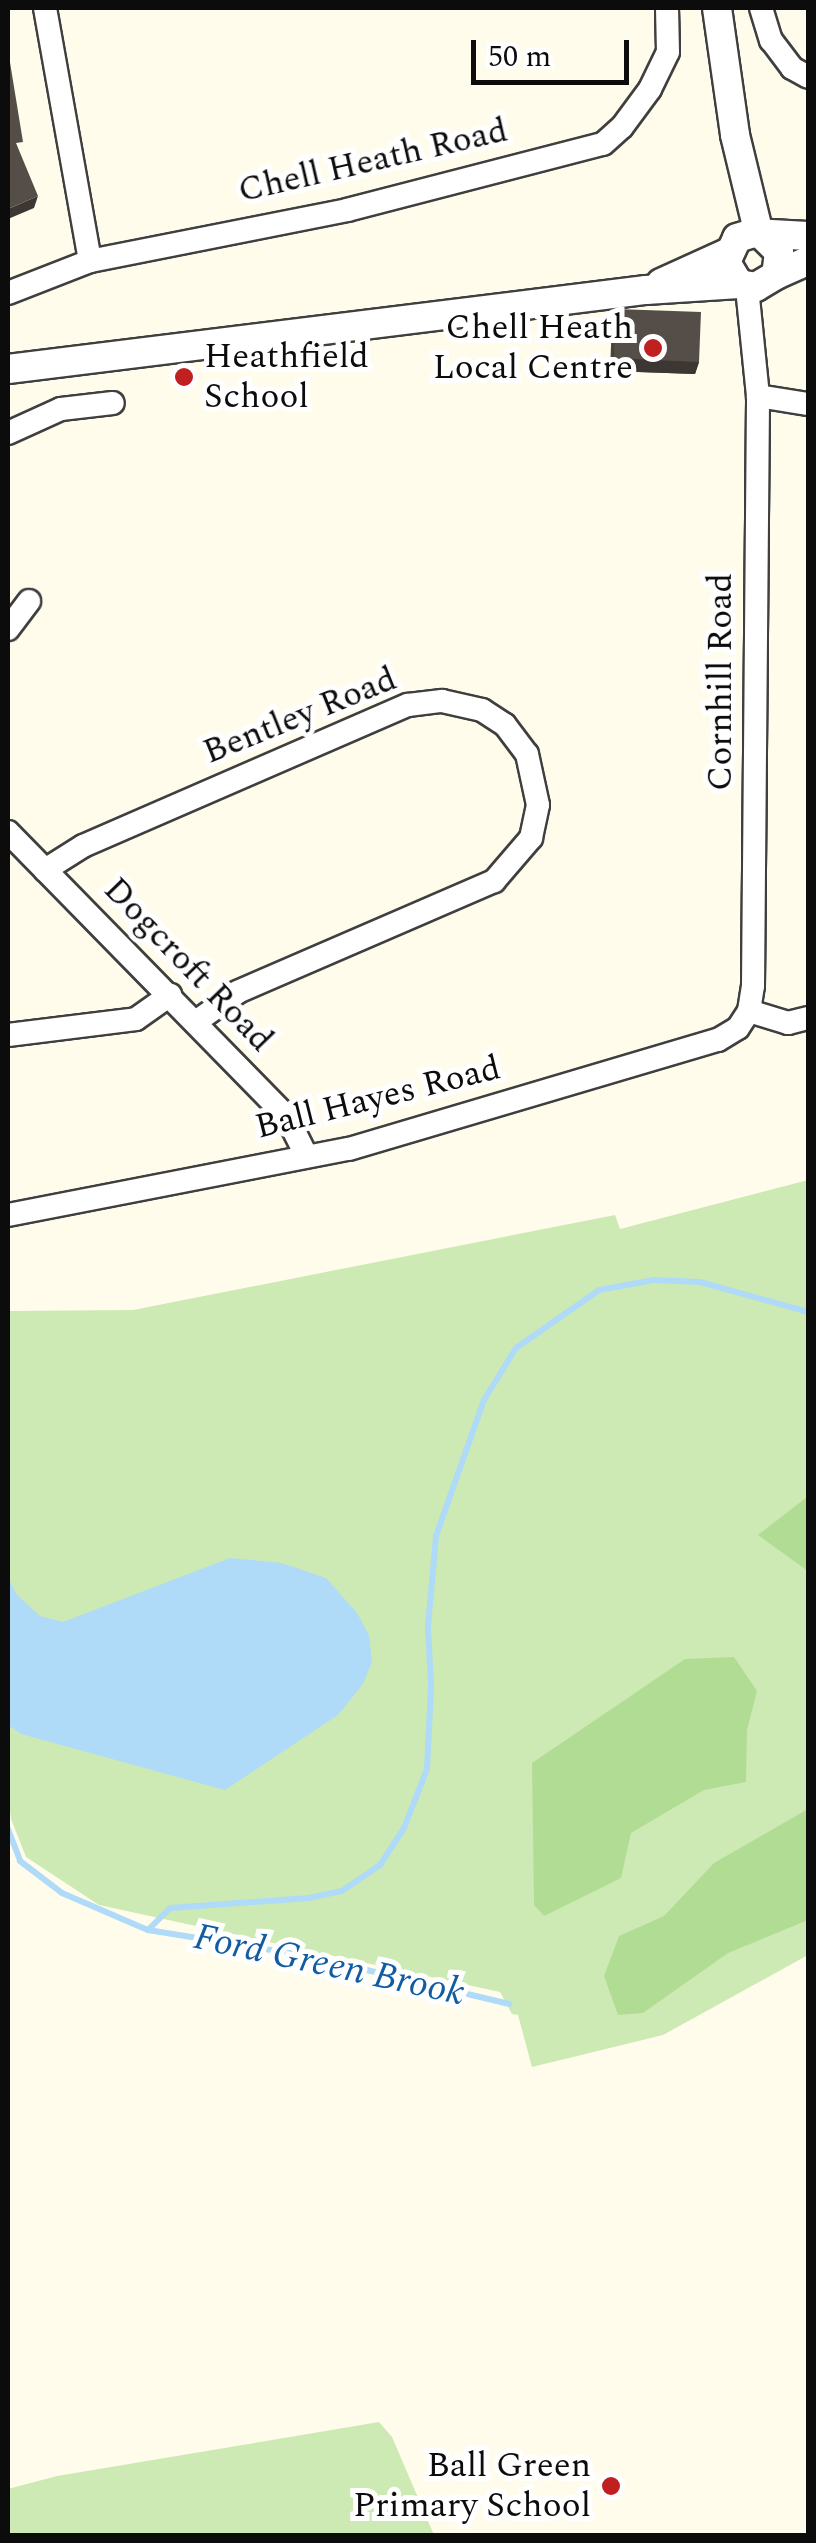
<!DOCTYPE html>
<style>
body{margin:0}
#map{position:relative;width:816px;height:2543px;overflow:hidden;background:#fffcec;font-family:Spectral,serif}
div>[style]{position:absolute}
[style*='--x']{left:calc(var(--x)*1px);top:calc(var(--y)*1px);width:calc(var(--w)*1px);rotate:calc(var(--a)*1deg)}
.green>*{inset:0;background:#ceeab4}
.forest>*{inset:0;background:#b1dc93}
.water>*{inset:0;background:#afdaf8}
.stream>*{height:6px;margin:-3px;padding:0 3px;transform-origin:3px;border-radius:3px;background:#afdaf8}
.roads{filter:drop-shadow(2px 0 #3f3f3f) drop-shadow(-2px 0 #3f3f3f) drop-shadow(0 2px #3f3f3f) drop-shadow(0 -2px #3f3f3f)}
.minor>*{height:22px;margin:-11px;padding:0 11px;transform-origin:11px;border-radius:11px;background:#fff}
.tertiary>*{height:28px;margin:-14px;padding:0 14px;transform-origin:14px;border-radius:14px;background:#fff}
.wall>*{inset:0;background:#49433e}
.shaded-wall>*{inset:0;background:#3c3732}
.building>*{inset:0;background:#554e48}
.dots>*{width:28px;height:28px;translate:-50% -50%;box-sizing:border-box;border:5px solid #fff;border-radius:50%}
span{translate:-50% -50%;white-space:nowrap;text-align:center;line-height:1.15;-webkit-text-stroke:10px #fff;paint-order:stroke}
.street-label{font-size:35px;color:#0c0c0c}
.poi-label{font-size:35px;color:#0c0c0c}
.right{translate:-100% -50%;text-align:right}
.left{translate:0 -50%;text-align:left}
.water-label{font-size:38px;color:#125da2;font-style:italic}
.frame{position:absolute;inset:0;border:10px solid #0c0c0c;pointer-events:none}
.scale{position:absolute;left:471px;top:40px;width:158px;height:45px;box-sizing:border-box;border:5px solid #0c0c0c;border-top:0;padding-left:12px;font-size:30px;line-height:35px;white-space:nowrap;color:#0c0c0c;-webkit-text-stroke:8px #fff;paint-order:stroke}
</style>
<div id="map">
<div class="green">
<div style="clip-path:polygon(808px 1180px,808px 1955px,663px 2035px,532px 2067px,518px 2015px,512px 2014px,500px 1992px,99px 1905px,26px 1857px,11px 1819px,8px 1792px,8px 1311px,133px 1310px,615px 1215px,620px 1229px)"></div>
<div style="clip-path:polygon(379px 2422px,392px 2437px,434px 2535px,8px 2535px,8px 2489px,57px 2476px)"></div>
</div>
<div class="forest">
<div style="clip-path:polygon(807px 1497px,808px 1497px,808px 1571px,758px 1535px)"></div>
<div style="clip-path:polygon(734px 1657px,757px 1691px,747px 1730px,746px 1782px,704px 1790px,631px 1833px,621px 1878px,544px 1916px,534px 1905px,532px 1763px,685px 1659px)"></div>
<div style="clip-path:polygon(808px 1809px,808px 1920px,728px 1953px,643px 2013px,618px 2015px,604px 1976px,619px 1936px,664px 1916px,714px 1863px)"></div>
</div>
<div class="water">
<div style="clip-path:polygon(230px 1558px,282px 1563px,326px 1578px,357px 1613px,369px 1635px,372px 1662px,363px 1684px,338px 1715px,225px 1790px,21px 1734px,8px 1725px,8px 1577px,17px 1595px,40px 1616px,63px 1622px)"></div>
</div>
<div class="stream">
<div style="--x:8;--y:1829;--w:34;--a:69"></div>
<div style="--x:20;--y:1861;--w:53;--a:37.3"></div>
<div style="--x:62;--y:1893;--w:94;--a:23.3"></div>
<div style="--x:148;--y:1930;--w:31;--a:-45"></div>
<div style="--x:170;--y:1908;--w:139;--a:-4.1"></div>
<div style="--x:309;--y:1898;--w:34;--a:-12"></div>
<div style="--x:342;--y:1891;--w:46;--a:-34.4"></div>
<div style="--x:380;--y:1865;--w:44;--a:-57"></div>
<div style="--x:404;--y:1828;--w:63;--a:-68.7"></div>
<div style="--x:427;--y:1769;--w:83;--a:-87.2"></div>
<div style="--x:431;--y:1686;--w:60;--a:-92.9"></div>
<div style="--x:428;--y:1626;--w:90;--a:-84.9"></div>
<div style="--x:436;--y:1536;--w:144;--a:-70.6"></div>
<div style="--x:484;--y:1400;--w:61;--a:-58.4"></div>
<div style="--x:516;--y:1348;--w:101;--a:-34.9"></div>
<div style="--x:599;--y:1290;--w:56;--a:-10.3"></div>
<div style="--x:654;--y:1280;--w:46;--a:2.5"></div>
<div style="--x:700;--y:1282;--w:112;--a:15.5"></div>
<div style="--x:148;--y:1930;--w:162;--a:9.2"></div>
<div style="--x:308;--y:1956;--w:207;--a:13.4"></div>
</div>
<div class="roads">
<div class="minor">
<div style="--x:45;--y:8;--w:257;--a:79.9"></div>
<div style="--x:761;--y:8;--w:34;--a:73"></div>
<div style="--x:771;--y:40;--w:35;--a:53"></div>
<div style="--x:792;--y:68;--w:18;--a:29"></div>
<div style="--x:8;--y:293;--w:88;--a:-21.3"></div>
<div style="--x:90;--y:261;--w:262;--a:-11.2"></div>
<div style="--x:347;--y:210;--w:264;--a:-14.5"></div>
<div style="--x:603;--y:144;--w:25;--a:-42"></div>
<div style="--x:622;--y:127;--w:47;--a:-53.6"></div>
<div style="--x:650;--y:89;--w:41;--a:-64.1"></div>
<div style="--x:668;--y:52;--w:44;--a:-91.3"></div>
<div style="--x:758;--y:396;--w:51;--a:9.1"></div>
<div style="--x:8;--y:433;--w:58;--a:-24.4"></div>
<div style="--x:61;--y:409;--w:52;--a:-6.6"></div>
<div style="--x:8;--y:629;--w:35;--a:-53"></div>
<div style="--x:8;--y:832;--w:399;--a:45.6"></div>
<div style="--x:287;--y:1117;--w:42;--a:63.4"></div>
<div style="--x:45;--y:870;--w:45;--a:-32.3"></div>
<div style="--x:83;--y:846;--w:354;--a:-23.5"></div>
<div style="--x:408;--y:705;--w:34;--a:-7"></div>
<div style="--x:442;--y:701;--w:41;--a:12.7"></div>
<div style="--x:482;--y:710;--w:27;--a:33"></div>
<div style="--x:505;--y:725;--w:36;--a:53"></div>
<div style="--x:527;--y:754;--w:52;--a:77.8"></div>
<div style="--x:538;--y:805;--w:34;--a:102"></div>
<div style="--x:531;--y:838;--w:57;--a:130.7"></div>
<div style="--x:494;--y:881;--w:279;--a:156.6"></div>
<div style="--x:238;--y:992;--w:50;--a:144.7"></div>
<div style="--x:749;--y:1011;--w:41;--a:17.1"></div>
<div style="--x:788;--y:1023;--w:21;--a:-14"></div>
<div style="--x:8;--y:1035;--w:129;--a:-7.1"></div>
<div style="--x:136;--y:1019;--w:42;--a:-35.2"></div>
<div style="--x:8;--y:1215;--w:347;--a:-11"></div>
<div style="--x:349;--y:1149;--w:385;--a:-16.5"></div>
<div style="--x:718;--y:1040;--w:23;--a:-31"></div>
<div style="--x:738;--y:1028;--w:20;--a:-57"></div>
<div style="--x:749;--y:1011;--w:25;--a:-81"></div>
<div style="--x:753;--y:986;--w:590;--a:-89.51"></div>
<div style="--x:758;--y:396;--w:110;--a:-95.8"></div>
</div>
<div class="tertiary">
<div style="--x:717;--y:8;--w:128;--a:81.9"></div>
<div style="--x:735;--y:135;--w:102;--a:76.4"></div>
<div style="--x:762;--y:235;--w:24;--a:45"></div>
<div style="--x:779;--y:252;--w:23;--a:97"></div>
<div style="--x:776;--y:275;--w:23;--a:149"></div>
<div style="--x:756;--y:287;--w:17;--a:-170"></div>
<div style="--x:739;--y:284;--w:26;--a:-121"></div>
<div style="--x:726;--y:262;--w:26;--a:-65"></div>
<div style="--x:737;--y:238;--w:17;--a:-17"></div>
<div style="--x:753;--y:233;--w:55;--a:3.1"></div>
<div style="--x:776;--y:275;--w:35;--a:-24"></div>
<div style="--x:661;--y:283;--w:72;--a:-24.4"></div>
<div style="--x:8;--y:369;--w:643;--a:-7.06"></div>
<div style="--x:646;--y:290;--w:93;--a:-3.7"></div>
</div>
</div>
<div class="wall">
<div style="clip-path:polygon(616px 309px,699px 362px,695px 374px,610px 371px,612px 321px)"></div>
</div>
<div class="shaded-wall">
<div style="clip-path:polygon(38px 196px,34px 208px,8px 219px,8px 209px)"></div>
<div style="clip-path:polygon(614px 358px,699px 362px,695px 374px,610px 371px)"></div>
</div>
<div class="building">
<div style="clip-path:polygon(8px 50px,23px 142px,16px 143px,38px 196px,8px 209px)"></div>
<div style="clip-path:polygon(616px 309px,701px 312px,699px 362px,614px 358px)"></div>
</div>
<div class="dots">
<div style="left:653px;top:348px;background:#c12021"></div>
<div style="left:184px;top:377px;background:#c12021"></div>
<div style="left:611px;top:2486px;background:#c12021"></div>
</div>
<div class="street-label">
<span style="left:373px;top:161px;rotate:-13deg">Chell Heath Road</span>
<span style="left:721px;top:682px;rotate:-90deg">Cornhill Road</span>
<span style="left:300px;top:716px;rotate:-22deg">Bentley Road</span>
<span style="left:188px;top:965px;rotate:46deg">Dogcroft Road</span>
<span style="left:378px;top:1098px;rotate:-14deg">Ball Hayes Road</span>
</div>
<div class="poi-label">
<span class="right" style="left:633px;top:348px">Chell Heath<br>Local Centre</span>
<span class="left" style="left:204px;top:377px">Heathfield<br>School</span>
<span class="right" style="left:591px;top:2486px">Ball Green<br>Primary School</span>
</div>
<div class="water-label">
<span style="left:329px;top:1966px;rotate:12deg">Ford Green Brook</span>
</div>
<div class="frame"></div>
<div class="scale">50 m</div>
</div>
